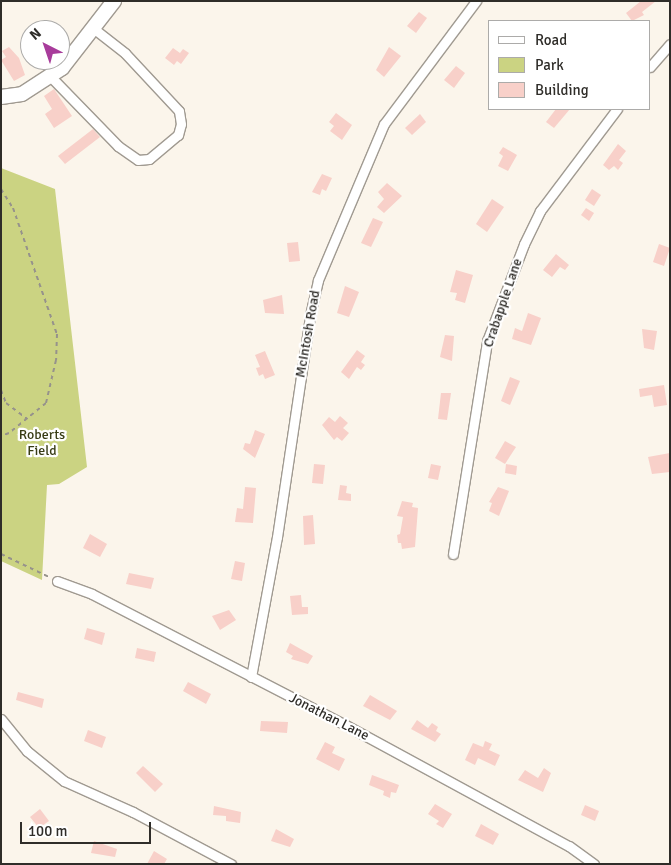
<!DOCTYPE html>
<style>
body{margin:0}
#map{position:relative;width:671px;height:865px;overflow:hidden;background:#fbf5eb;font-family:Signika,sans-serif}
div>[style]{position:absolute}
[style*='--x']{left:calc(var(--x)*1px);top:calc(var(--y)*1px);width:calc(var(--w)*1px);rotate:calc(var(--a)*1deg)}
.green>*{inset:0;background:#cbd382}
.building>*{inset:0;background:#f8d0c9}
.path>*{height:2px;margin-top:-1px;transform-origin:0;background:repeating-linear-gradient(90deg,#96928b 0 4px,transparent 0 8px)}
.roads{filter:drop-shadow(1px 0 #a09a91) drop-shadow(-1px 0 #a09a91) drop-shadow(0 1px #a09a91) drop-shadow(0 -1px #a09a91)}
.minor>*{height:9px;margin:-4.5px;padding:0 4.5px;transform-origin:4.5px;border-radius:4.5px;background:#fff}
.secondary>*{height:14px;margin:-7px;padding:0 7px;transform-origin:7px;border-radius:7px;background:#fff}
span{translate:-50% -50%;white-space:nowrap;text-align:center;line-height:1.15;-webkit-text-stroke:4.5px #fff;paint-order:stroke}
.street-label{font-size:14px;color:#2f2d29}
.park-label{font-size:14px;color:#383c15}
.frame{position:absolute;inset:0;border:2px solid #2f2d29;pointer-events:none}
.legend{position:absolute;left:488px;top:20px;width:162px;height:90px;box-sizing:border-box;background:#fff;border:1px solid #acaba9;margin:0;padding:6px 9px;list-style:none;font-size:15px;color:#2f2d29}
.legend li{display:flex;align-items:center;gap:10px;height:25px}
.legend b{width:25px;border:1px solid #acaba9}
.north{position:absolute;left:20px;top:20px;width:50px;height:50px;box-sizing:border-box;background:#fff;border:1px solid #acaba9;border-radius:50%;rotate:319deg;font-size:14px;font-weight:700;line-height:20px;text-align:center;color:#2f2d29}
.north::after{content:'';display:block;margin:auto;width:18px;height:22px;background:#a83c9b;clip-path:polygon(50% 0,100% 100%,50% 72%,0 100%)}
.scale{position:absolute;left:20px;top:822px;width:131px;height:22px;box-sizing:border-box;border:2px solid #2f2d29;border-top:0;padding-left:6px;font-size:15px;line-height:18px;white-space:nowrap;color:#2f2d29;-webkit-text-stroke:4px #fff;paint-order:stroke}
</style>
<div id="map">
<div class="green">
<div style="clip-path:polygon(1px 168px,55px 189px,87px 467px,59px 484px,47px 485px,42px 580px,1px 561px)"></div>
</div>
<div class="building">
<div style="clip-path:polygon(641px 1px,656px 1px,642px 12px,644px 15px,632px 21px,626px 13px)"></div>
<div style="clip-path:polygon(419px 12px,427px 18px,416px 33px,407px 26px)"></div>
<div style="clip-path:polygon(9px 47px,19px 58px,25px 75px,14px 81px,1px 60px,6px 57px,2px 51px)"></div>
<div style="clip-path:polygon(389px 47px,401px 56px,384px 77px,376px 70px)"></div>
<div style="clip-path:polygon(173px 48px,180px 53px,183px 49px,189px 53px,181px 64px,177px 61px,174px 65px,165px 58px)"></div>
<div style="clip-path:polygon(456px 66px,465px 73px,454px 88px,444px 80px)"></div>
<div style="clip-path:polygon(54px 89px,72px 116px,54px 128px,45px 114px,52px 109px,44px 96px)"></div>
<div style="clip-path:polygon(556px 109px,570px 109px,554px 128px,546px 122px)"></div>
<div style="clip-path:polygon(336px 113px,352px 125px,342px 140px,330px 131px,334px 126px,329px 122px)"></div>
<div style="clip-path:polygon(420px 114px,426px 122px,412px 135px,405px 128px)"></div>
<div style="clip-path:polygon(93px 129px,100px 137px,65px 164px,58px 156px)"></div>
<div style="clip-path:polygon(618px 144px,626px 151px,619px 160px,623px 163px,618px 170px,614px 166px,609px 170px,603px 165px)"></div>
<div style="clip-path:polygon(503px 147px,517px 155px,508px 171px,498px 166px,503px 156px,499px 153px)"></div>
<div style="clip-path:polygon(322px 174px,332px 178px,326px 191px,322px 189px,320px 195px,312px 192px)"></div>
<div style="clip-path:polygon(387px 183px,402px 196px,384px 213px,377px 207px,384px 199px,378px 192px)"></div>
<div style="clip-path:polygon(592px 189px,601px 195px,594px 206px,585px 200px)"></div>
<div style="clip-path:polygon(492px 199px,504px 207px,487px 232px,476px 224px)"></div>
<div style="clip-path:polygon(586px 208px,594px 213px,589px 221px,581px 215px)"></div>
<div style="clip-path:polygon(373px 218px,383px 222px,371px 247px,361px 243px)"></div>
<div style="clip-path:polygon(298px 242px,300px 261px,289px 262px,287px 243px)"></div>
<div style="clip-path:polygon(659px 244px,670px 248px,664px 266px,653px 262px)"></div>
<div style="clip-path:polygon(556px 254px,569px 265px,565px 270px,560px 267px,552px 277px,543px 270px)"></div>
<div style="clip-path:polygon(456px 270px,473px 275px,465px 303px,455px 300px,457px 293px,450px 292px)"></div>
<div style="clip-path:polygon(345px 286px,359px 292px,349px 317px,337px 313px)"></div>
<div style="clip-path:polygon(282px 295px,284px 314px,265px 313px,263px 300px)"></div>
<div style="clip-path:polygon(528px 313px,541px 318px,531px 345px,512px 339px,515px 328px,522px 331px)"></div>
<div style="clip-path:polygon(642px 329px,657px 331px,654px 350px,644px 348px)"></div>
<div style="clip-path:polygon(445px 335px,454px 336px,452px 361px,440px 357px)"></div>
<div style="clip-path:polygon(357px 350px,365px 356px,361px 362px,365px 365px,361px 370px,357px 367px,349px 379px,341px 372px)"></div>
<div style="clip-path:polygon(265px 351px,275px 375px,265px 379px,263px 374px,259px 376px,256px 368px,260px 367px,255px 355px)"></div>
<div style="clip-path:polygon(510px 377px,520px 381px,510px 405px,501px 401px)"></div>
<div style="clip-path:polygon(664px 385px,667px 405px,654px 407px,652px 395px,640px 397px,639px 389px)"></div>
<div style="clip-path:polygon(441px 393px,451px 393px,447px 420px,438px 419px)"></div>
<div style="clip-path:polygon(340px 416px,348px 423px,343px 428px,349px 433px,342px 441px,337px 437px,334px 440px,322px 425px,329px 417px,335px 422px)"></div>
<div style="clip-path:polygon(255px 430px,265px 434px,255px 458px,243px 449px,245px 443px,250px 444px)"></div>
<div style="clip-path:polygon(505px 441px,516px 447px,505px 464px,495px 458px)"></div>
<div style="clip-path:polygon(670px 453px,670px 472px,652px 474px,648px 457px)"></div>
<div style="clip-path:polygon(314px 464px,325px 465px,323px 484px,312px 483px)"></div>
<div style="clip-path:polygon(431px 464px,441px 466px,438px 480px,428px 478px)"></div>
<div style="clip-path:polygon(506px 464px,517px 466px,516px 475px,505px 473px)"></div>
<div style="clip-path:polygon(340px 485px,347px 486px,346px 493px,351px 494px,351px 501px,338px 500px)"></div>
<div style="clip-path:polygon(245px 487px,256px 488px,253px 523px,235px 522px,237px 508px,243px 509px)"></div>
<div style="clip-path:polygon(498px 487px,509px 491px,499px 516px,489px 511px,492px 503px,489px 502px)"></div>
<div style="clip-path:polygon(402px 501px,413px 503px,412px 507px,418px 508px,415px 547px,402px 549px,401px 543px,398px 543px,397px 535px,400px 534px,403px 517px,397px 516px)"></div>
<div style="clip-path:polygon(313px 515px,315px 544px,304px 545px,303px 516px)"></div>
<div style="clip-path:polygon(90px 534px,107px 544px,100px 557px,83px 548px)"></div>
<div style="clip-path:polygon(235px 561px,245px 563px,242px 581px,231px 579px)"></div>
<div style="clip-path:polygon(129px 573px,154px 578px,151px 589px,126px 584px)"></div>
<div style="clip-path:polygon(301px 595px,302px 607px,308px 607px,308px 614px,292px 615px,290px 596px)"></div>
<div style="clip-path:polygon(229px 610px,236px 620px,220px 630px,212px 616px)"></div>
<div style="clip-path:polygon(87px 628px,105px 633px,102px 645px,84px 639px)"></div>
<div style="clip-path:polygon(290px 643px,313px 656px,308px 664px,291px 659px,293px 656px,286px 652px)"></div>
<div style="clip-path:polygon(137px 648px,156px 652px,154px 662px,135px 658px)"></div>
<div style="clip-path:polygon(188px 682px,211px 694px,206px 704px,183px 691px)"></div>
<div style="clip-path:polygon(18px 692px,44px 699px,42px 708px,16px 700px)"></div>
<div style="clip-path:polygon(370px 695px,397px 711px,390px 720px,363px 706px)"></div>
<div style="clip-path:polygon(417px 720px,428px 728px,432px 723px,438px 727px,436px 731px,441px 734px,435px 742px,411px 729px)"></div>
<div style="clip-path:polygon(261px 721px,288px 722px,287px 733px,260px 731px)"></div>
<div style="clip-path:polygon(88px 730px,106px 737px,102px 748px,84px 741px)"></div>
<div style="clip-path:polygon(485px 741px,492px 744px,489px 750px,500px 755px,495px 766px,478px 758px,475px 765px,465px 760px,473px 743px,483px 747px)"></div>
<div style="clip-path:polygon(325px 742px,335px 747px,332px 753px,345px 759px,339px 771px,316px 759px)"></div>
<div style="clip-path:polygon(143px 766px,163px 784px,155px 792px,136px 773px)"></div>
<div style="clip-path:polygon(544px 768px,551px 773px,543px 792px,518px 780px,525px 770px,538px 778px)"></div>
<div style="clip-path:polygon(372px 775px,399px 785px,396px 793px,391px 792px,390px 798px,383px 795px,384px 791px,369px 785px)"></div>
<div style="clip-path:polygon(435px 804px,452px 814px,443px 828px,436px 824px,439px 821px,428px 814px)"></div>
<div style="clip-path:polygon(585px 805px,599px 811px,595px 821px,581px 815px)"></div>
<div style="clip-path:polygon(214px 806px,241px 812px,240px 823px,226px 821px,226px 816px,213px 815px)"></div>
<div style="clip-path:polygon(40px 809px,49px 821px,39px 828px,30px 817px)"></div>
<div style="clip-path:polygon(481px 824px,499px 834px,493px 845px,475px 836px)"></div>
<div style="clip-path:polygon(276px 829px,294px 839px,290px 847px,271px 841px)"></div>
<div style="clip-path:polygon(94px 841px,117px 849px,115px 857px,91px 853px)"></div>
<div style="clip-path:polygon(154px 851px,167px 859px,164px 864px,147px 864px)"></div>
</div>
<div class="path">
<div style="--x:1;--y:189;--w:22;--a:58"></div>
<div style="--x:13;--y:208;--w:133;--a:70.8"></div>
<div style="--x:57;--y:334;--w:26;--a:92"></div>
<div style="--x:56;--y:360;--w:44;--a:103.1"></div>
<div style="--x:46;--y:403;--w:48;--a:141"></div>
<div style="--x:9;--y:433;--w:9;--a:159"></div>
<div style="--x:1;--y:390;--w:14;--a:69"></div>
<div style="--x:6;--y:403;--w:26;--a:37"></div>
<div style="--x:1;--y:554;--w:53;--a:25.6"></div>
</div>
<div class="roads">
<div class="minor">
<div style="--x:650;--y:67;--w:30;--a:-49"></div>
<div style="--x:50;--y:76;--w:98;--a:45.8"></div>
<div style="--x:118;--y:146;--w:24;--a:35"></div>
<div style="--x:138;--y:160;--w:11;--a:-5"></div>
<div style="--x:149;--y:159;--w:38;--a:-40"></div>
<div style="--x:178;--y:135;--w:11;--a:-75"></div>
<div style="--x:181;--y:124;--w:13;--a:-99"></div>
<div style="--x:179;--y:111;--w:79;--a:-133"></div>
<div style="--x:125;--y:53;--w:39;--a:-142"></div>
<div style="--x:453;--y:554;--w:216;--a:-80.9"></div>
<div style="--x:487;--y:341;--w:104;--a:-69.1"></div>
<div style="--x:524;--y:244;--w:37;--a:-64"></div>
<div style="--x:540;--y:211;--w:128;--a:-53"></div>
<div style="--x:57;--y:581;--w:37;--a:20"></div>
<div style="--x:92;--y:594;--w:281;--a:27.3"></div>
<div style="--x:342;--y:723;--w:258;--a:28.5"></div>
<div style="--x:569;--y:846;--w:31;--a:36"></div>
<div style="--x:251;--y:677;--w:142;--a:-79.5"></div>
<div style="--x:277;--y:537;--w:224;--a:-81.5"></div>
<div style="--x:310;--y:315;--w:36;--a:-77"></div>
<div style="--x:318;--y:280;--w:169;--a:-67.1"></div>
<div style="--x:384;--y:124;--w:154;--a:-53.2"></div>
<div style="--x:1;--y:719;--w:41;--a:50.9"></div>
<div style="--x:27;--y:751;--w:48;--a:39"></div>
<div style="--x:64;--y:781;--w:76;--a:24.2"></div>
<div style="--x:133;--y:812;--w:111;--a:28"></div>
</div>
<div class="secondary">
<div style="--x:1;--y:97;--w:21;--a:-8"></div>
<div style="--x:22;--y:94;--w:48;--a:-33"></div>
<div style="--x:62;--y:68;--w:85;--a:-52.2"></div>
</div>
</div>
<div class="street-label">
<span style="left:503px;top:303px;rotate:-71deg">Crabapple Lane</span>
<span style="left:308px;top:334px;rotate:-80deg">McIntosh Road</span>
<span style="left:329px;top:717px;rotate:27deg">Jonathan Lane</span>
</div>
<div class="park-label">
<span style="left:42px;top:443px">Roberts<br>Field</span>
</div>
<div class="frame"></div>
<ul class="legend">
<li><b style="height:6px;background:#fff"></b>Road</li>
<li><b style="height:14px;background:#cbd382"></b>Park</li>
<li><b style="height:14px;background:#f8d0c9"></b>Building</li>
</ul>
<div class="north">N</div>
<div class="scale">100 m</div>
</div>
